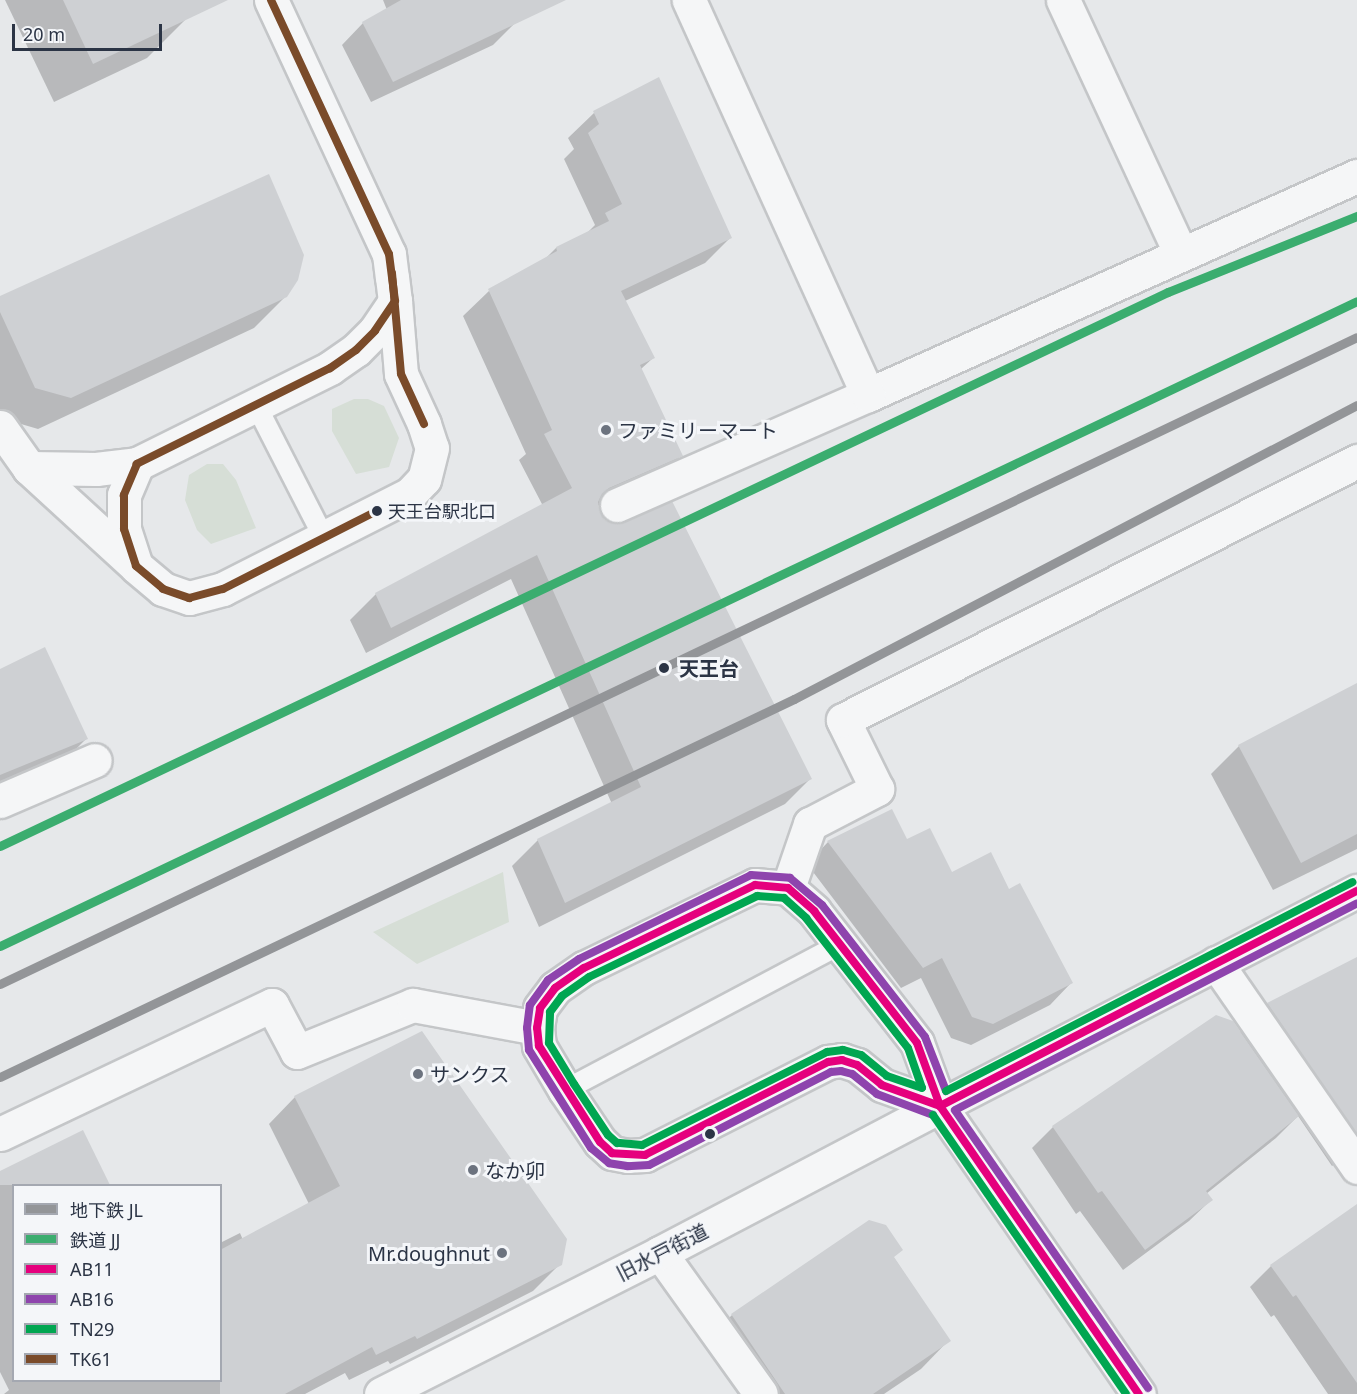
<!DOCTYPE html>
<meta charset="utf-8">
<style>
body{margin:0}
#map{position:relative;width:1357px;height:1394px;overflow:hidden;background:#e6e8ea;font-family:"Noto Sans","Noto Sans JP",sans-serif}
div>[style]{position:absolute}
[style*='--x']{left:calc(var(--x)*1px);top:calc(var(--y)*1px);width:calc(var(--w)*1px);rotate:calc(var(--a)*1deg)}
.green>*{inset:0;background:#d6ded6}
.shadow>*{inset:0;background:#0003}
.building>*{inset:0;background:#ced0d3}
.roads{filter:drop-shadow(2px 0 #c4c6c8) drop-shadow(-2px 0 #c4c6c8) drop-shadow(0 2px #c4c6c8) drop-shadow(0 -2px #c4c6c8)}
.service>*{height:20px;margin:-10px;padding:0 10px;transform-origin:10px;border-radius:10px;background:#f5f6f7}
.minor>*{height:33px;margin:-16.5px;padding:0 16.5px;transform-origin:16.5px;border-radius:16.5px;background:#f5f6f7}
.tertiary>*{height:33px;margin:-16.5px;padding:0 16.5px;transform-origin:16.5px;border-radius:16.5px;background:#f5f6f7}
.bus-1>*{height:8px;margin:-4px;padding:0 4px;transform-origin:4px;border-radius:4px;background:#e5007d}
.bus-2>*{height:8px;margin:-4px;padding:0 4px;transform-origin:4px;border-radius:4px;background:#8e44ad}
.bus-3>*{height:8px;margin:-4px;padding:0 4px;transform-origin:4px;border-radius:4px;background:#00a651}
.bus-4>*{height:8px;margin:-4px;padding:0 4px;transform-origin:4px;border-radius:4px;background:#7a4b2a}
.rail-1>*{height:9px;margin:-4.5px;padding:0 4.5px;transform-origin:4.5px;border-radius:4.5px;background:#3bad6f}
.metro-1>*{height:9px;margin:-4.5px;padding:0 4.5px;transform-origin:4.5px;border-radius:4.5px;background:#939598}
.dots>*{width:16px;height:16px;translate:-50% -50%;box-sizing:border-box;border:3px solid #f4f6f9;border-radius:50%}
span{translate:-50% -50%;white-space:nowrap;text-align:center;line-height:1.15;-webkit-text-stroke:6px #f4f6f9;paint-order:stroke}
.bus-label{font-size:18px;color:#2b3445}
.left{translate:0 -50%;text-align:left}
.poi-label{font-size:20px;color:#2b3445}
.right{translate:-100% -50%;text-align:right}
.stop-label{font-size:20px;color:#2b3445;font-weight:700}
.street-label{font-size:20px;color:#2b3445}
.legend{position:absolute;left:12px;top:1184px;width:210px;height:198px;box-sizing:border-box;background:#f4f6f9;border:2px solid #a4a8b1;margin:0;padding:8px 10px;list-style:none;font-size:18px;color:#2b3445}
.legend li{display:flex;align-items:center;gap:12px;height:30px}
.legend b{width:30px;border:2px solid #a4a8b1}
.scale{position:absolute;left:12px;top:24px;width:150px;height:27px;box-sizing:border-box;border:3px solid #2b3445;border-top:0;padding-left:8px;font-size:18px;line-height:21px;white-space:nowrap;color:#2b3445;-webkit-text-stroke:4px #f4f6f9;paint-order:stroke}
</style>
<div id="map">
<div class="green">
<div style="clip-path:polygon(354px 399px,368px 399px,384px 406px,399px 438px,389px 467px,356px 474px,332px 431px,332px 409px)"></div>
<div style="clip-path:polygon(207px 464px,223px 464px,236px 480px,256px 528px,211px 544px,197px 530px,185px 500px,189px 475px)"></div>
<div style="clip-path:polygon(503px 872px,509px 922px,417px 964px,373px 932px)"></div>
</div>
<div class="shadow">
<div style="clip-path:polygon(5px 0,178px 0,187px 18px,147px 58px,54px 102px)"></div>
<div style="clip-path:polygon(503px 0,515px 23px,493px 45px,371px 102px,342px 45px,363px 23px,387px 10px,383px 0)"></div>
<div style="clip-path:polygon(658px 79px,730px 238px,705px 263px,625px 301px,653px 358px,641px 369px,681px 455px,656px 481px,597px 506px,598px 513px,810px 779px,785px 804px,539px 927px,512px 866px,538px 840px,612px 804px,511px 579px,366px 653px,350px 620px,376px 594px,543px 506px,519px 460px,526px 454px,463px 316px,489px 291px,544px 260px,556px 248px,587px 233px,595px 225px,564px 159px,574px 149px,568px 138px,594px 113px)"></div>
<div style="clip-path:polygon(286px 296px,254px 328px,38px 429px,4px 419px,0 410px,0 297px)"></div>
<div style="clip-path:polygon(0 671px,86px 739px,47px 778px,0 797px)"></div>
<div style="clip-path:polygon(1357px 684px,1357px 849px,1273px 890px,1211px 774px,1239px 746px)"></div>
<div style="clip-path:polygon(907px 841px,951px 874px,1071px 983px,1050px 1005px,971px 1045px,951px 1038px,921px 978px,901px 988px,807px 864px,828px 842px)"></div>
<div style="clip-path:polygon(1357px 959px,1357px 1148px,1332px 1166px,1298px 1116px,1276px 1138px,1206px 1194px,1211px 1200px,1189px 1221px,1123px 1270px,1080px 1211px,1076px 1214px,1032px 1148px,1053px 1127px,1239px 1033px,1268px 1004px)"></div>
<div style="clip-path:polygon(295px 1097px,560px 1264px,533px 1291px,390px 1364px,388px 1361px,349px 1380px,345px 1373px,305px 1394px,4px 1394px,9px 1390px,0 1372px,0 1173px,82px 1132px,109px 1186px,14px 1186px,14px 1380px,220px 1380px,220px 1243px,240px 1233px,243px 1240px,309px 1204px,269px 1124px)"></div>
<div style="clip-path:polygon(870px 1222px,949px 1340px,921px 1369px,884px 1394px,738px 1394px,703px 1344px,732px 1315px)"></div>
<div style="clip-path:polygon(1357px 1224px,1357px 1394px,1328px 1394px,1274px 1315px,1271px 1317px,1250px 1287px,1271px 1266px)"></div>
</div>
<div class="building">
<div style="clip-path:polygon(63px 0,228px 0,93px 64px)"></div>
<div style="clip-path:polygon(401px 0,566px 0,393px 82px,362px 22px)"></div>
<div style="clip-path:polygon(659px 77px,732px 238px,621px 291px,655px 358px,640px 365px,683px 456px,609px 488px,602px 494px,598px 502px,600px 512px,605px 520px,616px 524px,672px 501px,812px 779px,565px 903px,537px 839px,641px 787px,537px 555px,391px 628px,375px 593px,572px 488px,544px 434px,552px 430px,488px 289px,557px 251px,556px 247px,609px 221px,605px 213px,622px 204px,588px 133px,599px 124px,593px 111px)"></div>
<div style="clip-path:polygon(269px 174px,304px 255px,298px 280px,287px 297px,71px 398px,35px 388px,0 312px,0 296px)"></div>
<div style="clip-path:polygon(45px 647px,88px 739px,0 775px,0 669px)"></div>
<div style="clip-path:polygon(1357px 683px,1357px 834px,1301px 863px,1238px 745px)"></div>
<div style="clip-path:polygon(892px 809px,907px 839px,930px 828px,952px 872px,991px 852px,1009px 889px,1020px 883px,1073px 983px,993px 1024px,972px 1017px,942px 958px,923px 968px,827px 841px)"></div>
<div style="clip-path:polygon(1357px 957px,1357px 1134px,1267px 1003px)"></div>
<div style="clip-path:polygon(1216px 1015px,1233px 1021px,1299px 1116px,1206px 1191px,1213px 1200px,1145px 1250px,1102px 1191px,1098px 1193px,1052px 1126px)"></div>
<div style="clip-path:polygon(422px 1031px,567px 1239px,562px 1265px,417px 1339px,415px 1336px,376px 1355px,372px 1347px,285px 1394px,220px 1394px,220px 1250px,340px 1186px,294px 1096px)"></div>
<div style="clip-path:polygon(83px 1130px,110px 1185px,0 1185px,0 1171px)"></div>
<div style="clip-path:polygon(1357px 1204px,1357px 1383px,1296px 1295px,1293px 1297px,1270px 1265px)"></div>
<div style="clip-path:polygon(869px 1220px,886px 1225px,903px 1250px,894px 1257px,951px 1341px,873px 1394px,785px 1394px,731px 1314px)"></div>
</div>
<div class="roads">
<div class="service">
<div style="--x:256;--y:405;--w:149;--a:62.9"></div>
<div style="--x:565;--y:1090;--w:312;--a:-27.9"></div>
</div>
<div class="minor">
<div style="--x:1063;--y:0;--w:280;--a:65.1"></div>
<div style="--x:868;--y:395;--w:536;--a:-24.13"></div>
<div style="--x:617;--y:505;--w:274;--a:-23.7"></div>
<div style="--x:868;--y:395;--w:434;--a:-114.4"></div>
<div style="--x:0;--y:801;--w:103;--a:-23.3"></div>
<div style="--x:788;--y:888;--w:68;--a:-71"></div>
<div style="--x:810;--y:824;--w:76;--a:-27.6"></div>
<div style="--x:877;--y:789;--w:77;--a:-116.2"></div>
<div style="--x:843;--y:720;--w:576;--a:-26.74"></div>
<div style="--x:1216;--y:963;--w:248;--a:55.3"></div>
<div style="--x:0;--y:1134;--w:301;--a:-25.4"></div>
<div style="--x:272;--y:1005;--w:53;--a:62"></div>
<div style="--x:297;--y:1052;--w:125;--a:-22.1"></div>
<div style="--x:413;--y:1005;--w:126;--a:10.5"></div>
<div style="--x:660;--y:1253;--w:173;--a:54.4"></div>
</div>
<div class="tertiary">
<div style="--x:271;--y:0;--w:280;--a:65.1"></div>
<div style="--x:389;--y:254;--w:23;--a:83"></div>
<div style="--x:392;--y:277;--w:24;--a:83"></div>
<div style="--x:395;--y:301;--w:73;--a:85.3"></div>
<div style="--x:401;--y:374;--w:55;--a:65.3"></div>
<div style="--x:424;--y:424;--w:25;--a:72"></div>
<div style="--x:432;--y:448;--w:32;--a:104"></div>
<div style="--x:424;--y:479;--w:21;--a:133"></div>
<div style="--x:410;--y:494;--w:210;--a:153.1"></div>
<div style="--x:223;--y:589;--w:35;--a:165"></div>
<div style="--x:189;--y:598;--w:28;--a:-161"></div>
<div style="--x:163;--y:589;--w:35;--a:-140"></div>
<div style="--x:136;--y:566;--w:39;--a:-108"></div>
<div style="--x:124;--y:529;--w:34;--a:-90"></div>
<div style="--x:124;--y:495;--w:34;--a:-67"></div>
<div style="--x:137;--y:464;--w:216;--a:-26.4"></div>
<div style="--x:330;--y:368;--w:32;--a:-35"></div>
<div style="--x:356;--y:350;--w:27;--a:-45"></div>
<div style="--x:375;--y:331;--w:36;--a:-56"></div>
<div style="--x:0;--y:427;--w:50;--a:54.7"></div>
<div style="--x:136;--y:566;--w:145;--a:-137.5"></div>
<div style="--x:29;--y:468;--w:67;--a:0.9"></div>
<div style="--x:96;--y:469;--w:41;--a:-7"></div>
<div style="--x:940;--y:1106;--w:62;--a:-160.1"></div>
<div style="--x:882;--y:1085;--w:32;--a:-141"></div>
<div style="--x:857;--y:1065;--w:16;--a:-162"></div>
<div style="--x:842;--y:1060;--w:14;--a:172"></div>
<div style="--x:828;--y:1062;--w:205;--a:153.1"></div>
<div style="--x:645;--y:1155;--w:17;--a:177"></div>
<div style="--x:628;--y:1156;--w:16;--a:-169"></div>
<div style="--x:612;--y:1153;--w:16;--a:-137"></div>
<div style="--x:600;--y:1142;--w:63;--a:-123.9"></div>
<div style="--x:565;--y:1090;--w:51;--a:-120.6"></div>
<div style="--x:539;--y:1046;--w:18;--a:-96"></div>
<div style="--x:537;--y:1028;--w:20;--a:-81"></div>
<div style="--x:540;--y:1008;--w:25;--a:-53"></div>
<div style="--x:555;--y:988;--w:35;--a:-35"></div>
<div style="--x:584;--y:968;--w:190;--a:-25.9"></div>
<div style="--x:755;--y:885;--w:33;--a:5"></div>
<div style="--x:788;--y:888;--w:35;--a:41"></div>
<div style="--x:814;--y:911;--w:167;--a:52"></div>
<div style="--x:917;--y:1043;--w:67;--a:69.9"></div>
<div style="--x:940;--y:1106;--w:350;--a:55.4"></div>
<div style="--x:381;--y:1394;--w:313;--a:-26.8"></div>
<div style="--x:660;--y:1253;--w:316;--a:-27.7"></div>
<div style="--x:940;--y:1106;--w:469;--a:-27.3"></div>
</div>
</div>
<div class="bus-1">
<div style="--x:755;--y:885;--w:33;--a:5"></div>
<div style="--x:788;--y:888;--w:35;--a:41"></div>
<div style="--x:814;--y:911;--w:167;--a:52"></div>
<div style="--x:917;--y:1043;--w:67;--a:69.9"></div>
<div style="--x:940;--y:1106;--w:62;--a:-160.1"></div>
<div style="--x:882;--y:1085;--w:32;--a:-141"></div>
<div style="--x:857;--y:1065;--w:16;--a:-162"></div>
<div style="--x:842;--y:1060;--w:14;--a:172"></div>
<div style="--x:828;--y:1062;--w:205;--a:153.1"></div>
<div style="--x:645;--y:1155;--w:33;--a:-177"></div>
<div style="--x:612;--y:1153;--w:16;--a:-137"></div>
<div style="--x:600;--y:1142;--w:114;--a:-122.4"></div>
<div style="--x:539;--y:1046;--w:18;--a:-96"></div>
<div style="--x:537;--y:1028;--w:20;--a:-81"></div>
<div style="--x:540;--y:1008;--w:25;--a:-53"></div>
<div style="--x:555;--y:988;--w:35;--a:-35"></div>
<div style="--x:584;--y:968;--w:190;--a:-25.9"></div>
<div style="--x:940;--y:1106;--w:350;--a:55.4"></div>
<div style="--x:940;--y:1106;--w:469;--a:-27.3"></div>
</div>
<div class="bus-2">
<div style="--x:933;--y:1115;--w:60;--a:-159.4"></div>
<div style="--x:877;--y:1094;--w:32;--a:-141"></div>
<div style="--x:852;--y:1074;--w:11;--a:-165"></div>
<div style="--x:841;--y:1071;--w:10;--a:174"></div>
<div style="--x:831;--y:1072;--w:204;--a:152.9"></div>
<div style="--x:649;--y:1165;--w:22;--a:177"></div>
<div style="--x:627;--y:1166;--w:18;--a:-171"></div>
<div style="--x:609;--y:1163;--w:23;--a:-140"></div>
<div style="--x:591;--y:1148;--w:116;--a:-122.3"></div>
<div style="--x:529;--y:1050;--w:22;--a:-95"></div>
<div style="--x:527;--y:1028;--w:23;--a:-83"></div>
<div style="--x:530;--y:1005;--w:31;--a:-54"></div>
<div style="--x:548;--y:980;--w:37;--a:-34"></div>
<div style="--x:579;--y:959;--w:191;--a:-26"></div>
<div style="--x:751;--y:875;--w:39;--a:4"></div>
<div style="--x:790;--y:878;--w:42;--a:40.2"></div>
<div style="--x:822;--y:905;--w:167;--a:52"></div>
<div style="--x:925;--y:1037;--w:58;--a:68.7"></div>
<div style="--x:1148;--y:1388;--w:338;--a:-124.8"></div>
<div style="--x:955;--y:1110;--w:452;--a:-27.2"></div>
</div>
<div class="bus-3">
<div style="--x:757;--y:896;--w:27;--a:4"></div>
<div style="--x:784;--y:898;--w:30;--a:42"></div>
<div style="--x:806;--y:918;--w:165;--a:51.9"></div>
<div style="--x:908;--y:1048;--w:42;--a:70.7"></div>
<div style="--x:922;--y:1088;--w:37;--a:-161"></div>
<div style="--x:887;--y:1076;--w:33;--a:-141"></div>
<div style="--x:861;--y:1055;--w:19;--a:-164"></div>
<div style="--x:843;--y:1050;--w:16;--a:173"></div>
<div style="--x:827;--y:1052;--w:207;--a:153.3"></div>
<div style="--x:642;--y:1145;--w:25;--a:-175"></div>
<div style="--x:617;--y:1143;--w:12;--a:-138"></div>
<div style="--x:608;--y:1135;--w:61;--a:-123.7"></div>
<div style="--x:574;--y:1084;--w:48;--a:-121.4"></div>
<div style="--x:549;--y:1043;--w:31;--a:-88"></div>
<div style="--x:550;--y:1012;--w:20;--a:-53"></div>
<div style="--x:562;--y:996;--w:33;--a:-35"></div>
<div style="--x:589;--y:977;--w:187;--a:-25.7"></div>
<div style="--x:946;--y:1091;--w:457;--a:-27.2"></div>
<div style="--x:933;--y:1115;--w:339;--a:55.3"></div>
</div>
<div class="bus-4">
<div style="--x:271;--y:0;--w:280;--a:65.1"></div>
<div style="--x:389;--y:254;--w:47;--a:82.7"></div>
<div style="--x:395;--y:301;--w:36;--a:124"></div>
<div style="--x:375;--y:331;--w:27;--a:135"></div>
<div style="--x:356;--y:350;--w:32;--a:145"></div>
<div style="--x:330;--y:368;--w:216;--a:153.6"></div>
<div style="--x:137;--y:464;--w:34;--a:113"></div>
<div style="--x:124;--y:495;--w:34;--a:90"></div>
<div style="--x:124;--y:529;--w:39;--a:72"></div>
<div style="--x:136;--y:566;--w:35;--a:40"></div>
<div style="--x:163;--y:589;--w:28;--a:19"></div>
<div style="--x:189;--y:598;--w:35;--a:-15"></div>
<div style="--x:223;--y:589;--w:173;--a:-26.9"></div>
<div style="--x:392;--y:273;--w:101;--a:84.9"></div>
<div style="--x:401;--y:374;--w:55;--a:65.3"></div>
</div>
<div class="rail-1">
<div style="--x:0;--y:846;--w:1293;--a:-25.38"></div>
<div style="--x:1168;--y:292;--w:204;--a:-21.9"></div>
<div style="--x:0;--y:946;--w:1502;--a:-25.42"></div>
</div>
<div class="metro-1">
<div style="--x:0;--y:984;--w:1503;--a:-25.49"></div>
<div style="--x:0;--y:1077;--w:879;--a:-25.46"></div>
<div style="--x:794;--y:699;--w:635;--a:-27.57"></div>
</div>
<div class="dots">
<div style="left:606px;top:430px;background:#6c737f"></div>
<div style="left:377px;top:511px;background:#2b3445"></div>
<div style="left:664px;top:668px;background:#2b3445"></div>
<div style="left:418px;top:1074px;background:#6c737f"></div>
<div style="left:710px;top:1134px;background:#2b3445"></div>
<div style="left:473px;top:1170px;background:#6c737f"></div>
<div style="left:502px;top:1253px;background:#6c737f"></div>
</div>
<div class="bus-label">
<span class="left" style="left:388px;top:511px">天王台駅北口</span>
</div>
<div class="poi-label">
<span class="left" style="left:618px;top:430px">ファミリーマート</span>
<span class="left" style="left:430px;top:1074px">サンクス</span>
<span class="left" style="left:485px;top:1170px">なか卯</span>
<span class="right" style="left:490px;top:1253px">Mr.doughnut</span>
</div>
<div class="stop-label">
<span class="left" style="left:679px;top:668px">天王台</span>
</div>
<div class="street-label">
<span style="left:662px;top:1252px;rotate:-27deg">旧水戸街道</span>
</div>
<ul class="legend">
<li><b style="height:8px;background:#939598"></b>地下鉄 JL</li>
<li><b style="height:8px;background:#3bad6f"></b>鉄道 JJ</li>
<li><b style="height:8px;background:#e5007d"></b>AB11</li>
<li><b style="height:8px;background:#8e44ad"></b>AB16</li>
<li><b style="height:8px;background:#00a651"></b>TN29</li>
<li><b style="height:8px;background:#7a4b2a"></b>TK61</li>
</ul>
<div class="scale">20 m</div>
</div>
